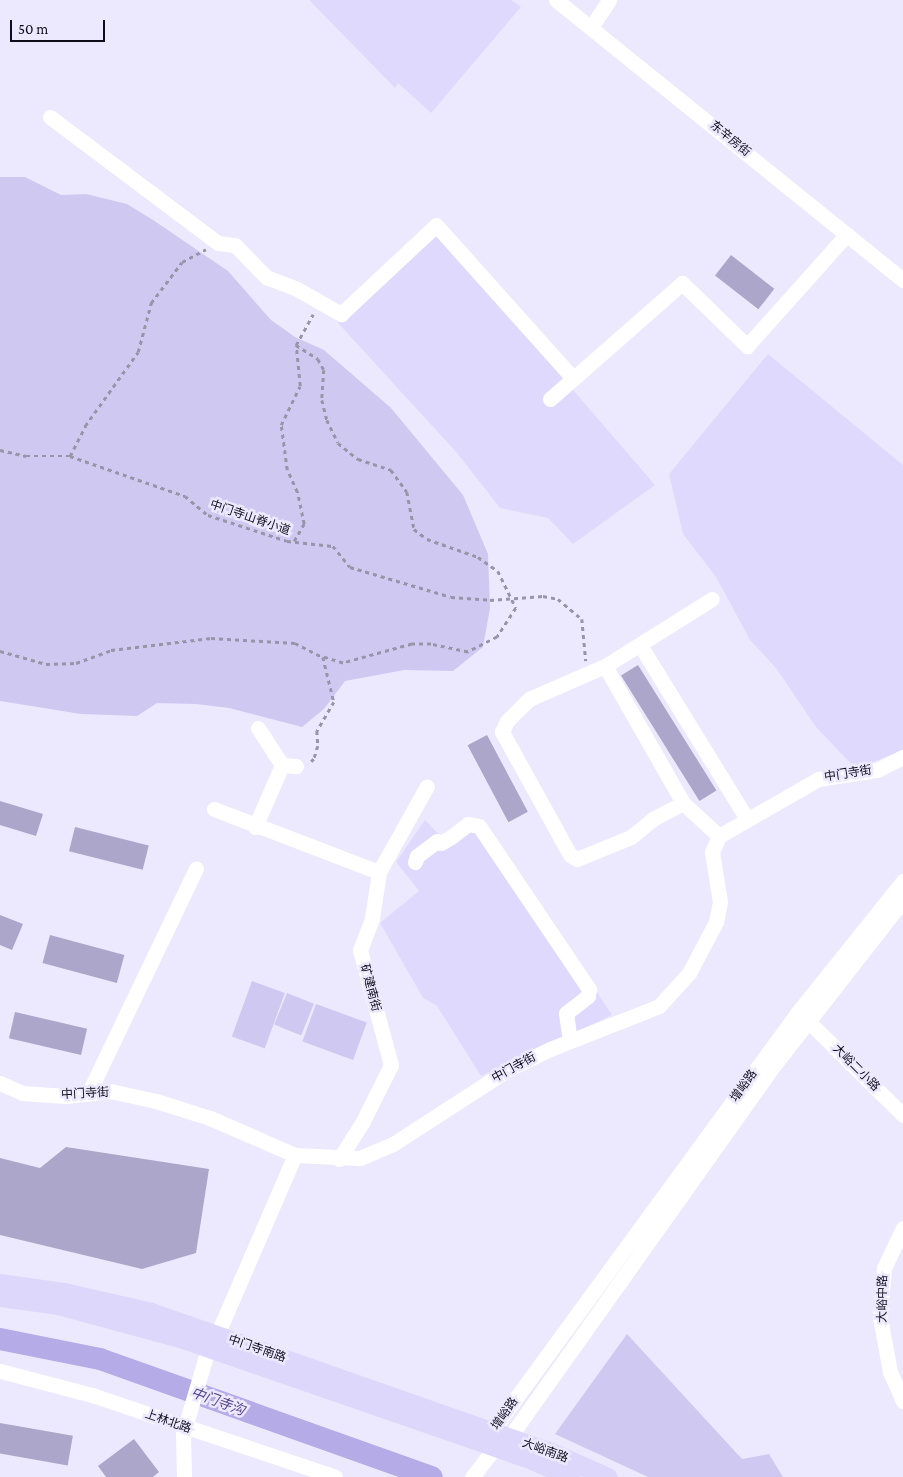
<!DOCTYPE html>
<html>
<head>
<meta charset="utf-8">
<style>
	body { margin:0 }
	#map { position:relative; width:903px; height:1477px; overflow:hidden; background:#ece9ff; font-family:"Crimson Pro","Noto Sans SC",serif }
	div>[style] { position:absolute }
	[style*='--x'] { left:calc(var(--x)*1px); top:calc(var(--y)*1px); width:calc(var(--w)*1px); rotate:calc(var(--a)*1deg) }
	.built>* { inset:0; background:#dfdafd }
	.green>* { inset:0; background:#cfc9f1; transform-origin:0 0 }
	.river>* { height:22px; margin:-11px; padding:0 11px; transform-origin:11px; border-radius:11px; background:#b4abe7 }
	.building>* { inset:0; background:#aca7ca; transform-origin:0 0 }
	.path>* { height:2.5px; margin-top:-1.25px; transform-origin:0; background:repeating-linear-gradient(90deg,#9795a7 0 4px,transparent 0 8px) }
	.minor>* { height:15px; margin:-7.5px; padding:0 7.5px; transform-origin:7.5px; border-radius:7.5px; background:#fff }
	.major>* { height:19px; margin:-9.5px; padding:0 9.5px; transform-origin:9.5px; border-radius:9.5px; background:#ddd7fb }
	span { translate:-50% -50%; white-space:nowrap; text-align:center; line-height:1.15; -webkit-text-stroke:5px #ece9ff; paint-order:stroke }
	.street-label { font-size:12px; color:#0f0d19 }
	.water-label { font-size:14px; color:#56458d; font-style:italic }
	.scale { position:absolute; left:10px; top:20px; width:95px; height:22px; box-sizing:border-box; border:2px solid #0f0d19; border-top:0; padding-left:6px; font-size:15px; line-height:18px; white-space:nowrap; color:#0f0d19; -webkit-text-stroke:4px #ece9ff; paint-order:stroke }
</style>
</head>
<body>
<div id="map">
	<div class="built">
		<div style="clip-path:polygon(309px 0,511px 0,521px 7px,431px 113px,398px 83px,395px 88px)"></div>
		<div style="clip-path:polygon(435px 230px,655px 485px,573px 544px,548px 518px,500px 508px,457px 453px,338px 323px)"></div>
		<div style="clip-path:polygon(768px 354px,903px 465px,903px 750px,856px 769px,816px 727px,776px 668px,750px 640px,716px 577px,683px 534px,669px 474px)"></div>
		<div style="clip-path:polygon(480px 818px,612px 1015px,481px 1076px,437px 1006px,423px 998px,380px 923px,419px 891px,396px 862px,425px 820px,448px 844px)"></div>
	</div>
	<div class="green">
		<div style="clip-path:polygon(0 177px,25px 177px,61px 195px,86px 194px,127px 204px,153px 220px,228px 271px,271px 320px,295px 337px,324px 350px,391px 408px,463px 495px,488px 554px,490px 608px,483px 647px,453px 671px,404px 670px,345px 681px,324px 709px,302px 727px,229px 708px,196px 704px,157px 703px,137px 716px,81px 714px,0 701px)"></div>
		<div style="left:252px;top:981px;width:35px;height:59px;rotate:20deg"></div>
		<div style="left:287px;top:993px;width:29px;height:34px;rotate:22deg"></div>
		<div style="left:316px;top:1004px;width:54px;height:40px;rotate:20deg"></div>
		<div style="clip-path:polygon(627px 1334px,742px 1459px,769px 1454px,783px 1477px,648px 1477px,555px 1434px)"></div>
	</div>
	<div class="river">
		<div style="--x:0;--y:1339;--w:102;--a:11.3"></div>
		<div style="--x:100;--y:1359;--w:352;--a:19.6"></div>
	</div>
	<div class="building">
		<div style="left:731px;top:255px;width:55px;height:26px;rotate:38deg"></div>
		<div style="left:638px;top:665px;width:148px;height:20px;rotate:58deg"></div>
		<div style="left:487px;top:735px;width:87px;height:22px;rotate:62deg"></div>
		<div style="clip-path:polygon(0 801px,43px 814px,36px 836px,0 825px)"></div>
		<div style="left:75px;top:827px;width:76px;height:25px;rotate:14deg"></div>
		<div style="clip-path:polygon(0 915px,23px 924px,12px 950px,0 945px)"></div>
		<div style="left:50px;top:935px;width:77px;height:29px;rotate:15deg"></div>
		<div style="left:15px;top:1012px;width:74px;height:27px;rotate:13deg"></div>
		<div style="clip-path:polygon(66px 1147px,209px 1169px,196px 1253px,142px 1269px,0 1235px,0 1158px,40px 1168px)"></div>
		<div style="left:0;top:1423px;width:74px;height:30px;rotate:10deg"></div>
		<div style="clip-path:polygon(134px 1439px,159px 1472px,153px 1477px,106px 1477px,98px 1466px)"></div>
	</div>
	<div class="path">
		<div style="--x:296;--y:345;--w:26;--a:32"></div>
		<div style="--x:318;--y:359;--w:13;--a:61"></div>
		<div style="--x:324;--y:370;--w:30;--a:94"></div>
		<div style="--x:322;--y:400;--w:21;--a:76"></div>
		<div style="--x:327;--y:420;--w:25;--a:64"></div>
		<div style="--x:338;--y:443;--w:26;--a:39"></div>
		<div style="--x:358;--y:459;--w:35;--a:18"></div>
		<div style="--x:391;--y:470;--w:27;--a:54"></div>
		<div style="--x:407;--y:492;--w:38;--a:79"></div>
		<div style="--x:414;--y:529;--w:16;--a:38"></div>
		<div style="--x:427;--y:539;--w:54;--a:19.4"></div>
		<div style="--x:478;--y:557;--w:24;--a:35"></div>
		<div style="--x:498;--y:571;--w:41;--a:64.1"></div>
		<div style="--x:516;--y:608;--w:35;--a:123"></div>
		<div style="--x:497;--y:637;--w:33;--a:153"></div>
		<div style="--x:468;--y:652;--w:38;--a:-168"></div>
		<div style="--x:431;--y:644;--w:19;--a:180"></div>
		<div style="--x:412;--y:644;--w:72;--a:164.6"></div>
		<div style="--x:343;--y:663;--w:21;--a:-163"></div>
		<div style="--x:0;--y:450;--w:27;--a:13"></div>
		<div style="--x:26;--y:456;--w:44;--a:0"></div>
		<div style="--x:70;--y:456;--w:122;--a:19.2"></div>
		<div style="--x:185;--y:496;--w:30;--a:40"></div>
		<div style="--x:208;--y:515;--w:83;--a:18.2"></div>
		<div style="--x:287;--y:541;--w:46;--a:6.2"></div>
		<div style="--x:333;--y:546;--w:27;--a:51"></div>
		<div style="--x:350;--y:567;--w:105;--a:16.5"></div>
		<div style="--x:451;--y:597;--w:39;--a:4"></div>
		<div style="--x:490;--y:600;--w:53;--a:-4.3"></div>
		<div style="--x:543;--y:596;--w:15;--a:11"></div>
		<div style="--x:558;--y:599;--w:31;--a:40"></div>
		<div style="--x:582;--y:619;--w:42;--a:84.6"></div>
		<div style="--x:70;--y:456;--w:34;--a:-63"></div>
		<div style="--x:85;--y:426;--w:91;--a:-54.4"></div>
		<div style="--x:138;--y:352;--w:51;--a:-75.1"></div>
		<div style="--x:151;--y:303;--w:51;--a:-52.9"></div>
		<div style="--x:182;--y:262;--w:27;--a:-28"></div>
		<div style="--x:294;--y:541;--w:20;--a:-60"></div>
		<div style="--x:304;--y:524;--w:33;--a:-102"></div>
		<div style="--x:297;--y:492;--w:24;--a:-114"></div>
		<div style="--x:287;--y:470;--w:45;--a:-97.6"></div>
		<div style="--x:281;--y:425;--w:43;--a:-64"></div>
		<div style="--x:300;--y:386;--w:41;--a:-95.6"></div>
		<div style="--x:296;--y:345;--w:35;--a:-61"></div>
		<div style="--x:0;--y:651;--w:48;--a:15.8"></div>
		<div style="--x:46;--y:664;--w:30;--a:-2"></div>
		<div style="--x:76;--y:663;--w:37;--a:-20"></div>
		<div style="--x:111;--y:650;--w:101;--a:-6.8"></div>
		<div style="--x:211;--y:638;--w:84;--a:3.4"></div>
		<div style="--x:295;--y:643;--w:31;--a:27"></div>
		<div style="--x:323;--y:657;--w:46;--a:76.3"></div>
		<div style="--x:334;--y:702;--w:34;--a:120"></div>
		<div style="--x:317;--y:731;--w:15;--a:86"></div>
		<div style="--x:318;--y:746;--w:14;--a:107"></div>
		<div style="--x:314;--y:759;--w:8;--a:135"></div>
	</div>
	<div class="minor">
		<div style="--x:556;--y:0;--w:446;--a:38.9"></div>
		<div style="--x:591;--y:27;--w:32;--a:-56"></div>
		<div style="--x:50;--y:117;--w:210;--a:36.9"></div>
		<div style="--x:218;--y:243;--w:17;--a:7"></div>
		<div style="--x:235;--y:245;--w:45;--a:45.9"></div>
		<div style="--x:266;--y:277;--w:33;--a:21"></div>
		<div style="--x:297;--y:289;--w:51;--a:29.6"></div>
		<div style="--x:341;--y:314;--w:130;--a:-43.1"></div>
		<div style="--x:436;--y:225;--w:205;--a:48.2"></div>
		<div style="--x:550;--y:399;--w:176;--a:-41.3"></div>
		<div style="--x:682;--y:283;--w:91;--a:44.1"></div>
		<div style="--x:747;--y:346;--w:150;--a:-48.2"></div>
		<div style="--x:640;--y:645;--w:202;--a:58.4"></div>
		<div style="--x:605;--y:666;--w:126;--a:-32.1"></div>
		<div style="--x:258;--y:728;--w:44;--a:57"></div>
		<div style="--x:683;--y:803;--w:34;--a:152"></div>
		<div style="--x:653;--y:819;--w:28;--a:141"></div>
		<div style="--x:631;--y:837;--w:58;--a:157.8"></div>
		<div style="--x:577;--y:859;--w:8;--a:-150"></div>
		<div style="--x:570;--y:855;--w:141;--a:-118.9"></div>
		<div style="--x:502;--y:732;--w:12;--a:-66"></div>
		<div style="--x:507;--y:721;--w:31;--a:-45"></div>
		<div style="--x:529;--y:699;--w:83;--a:-23.5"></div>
		<div style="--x:605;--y:666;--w:158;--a:60.3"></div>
		<div style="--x:683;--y:803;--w:49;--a:42.5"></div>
		<div style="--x:214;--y:809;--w:177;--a:20.9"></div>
		<div style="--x:255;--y:827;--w:68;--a:-66.5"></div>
		<div style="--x:282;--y:765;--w:14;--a:4"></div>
		<div style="--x:415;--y:862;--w:6;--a:-72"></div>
		<div style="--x:417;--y:856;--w:25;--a:-37"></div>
		<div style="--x:437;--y:841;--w:4;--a:27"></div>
		<div style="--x:441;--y:843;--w:12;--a:-31"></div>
		<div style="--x:451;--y:837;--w:21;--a:-37"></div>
		<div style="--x:468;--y:824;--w:11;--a:10"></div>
		<div style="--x:479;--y:826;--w:197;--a:56"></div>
		<div style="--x:589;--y:989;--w:7;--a:98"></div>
		<div style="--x:588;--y:996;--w:28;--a:142"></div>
		<div style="--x:566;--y:1013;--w:28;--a:82"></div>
		<div style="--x:808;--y:1021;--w:134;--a:44.7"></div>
		<div style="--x:0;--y:1083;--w:24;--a:24"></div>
		<div style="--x:22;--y:1093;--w:44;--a:3.9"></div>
		<div style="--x:66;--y:1096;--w:44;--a:-6.5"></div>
		<div style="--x:110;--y:1091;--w:47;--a:12.3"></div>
		<div style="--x:156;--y:1101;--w:57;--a:17.5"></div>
		<div style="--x:210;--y:1118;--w:93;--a:23.5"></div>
		<div style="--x:295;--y:1155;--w:65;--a:2.6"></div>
		<div style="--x:360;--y:1158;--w:36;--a:-23"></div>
		<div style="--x:393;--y:1144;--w:138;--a:-32.9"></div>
		<div style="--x:509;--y:1069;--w:46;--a:-26"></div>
		<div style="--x:550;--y:1049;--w:117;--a:-21.5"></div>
		<div style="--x:659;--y:1006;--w:45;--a:-47.7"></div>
		<div style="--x:689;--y:973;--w:58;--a:-62.1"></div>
		<div style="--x:716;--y:922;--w:20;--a:-79"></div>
		<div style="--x:720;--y:902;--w:51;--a:-99.1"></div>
		<div style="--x:712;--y:852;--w:17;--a:-66"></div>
		<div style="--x:719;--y:836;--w:114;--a:-29.9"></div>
		<div style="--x:818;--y:779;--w:60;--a:-8.7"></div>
		<div style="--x:877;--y:770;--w:29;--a:-27"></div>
		<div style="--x:88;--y:1094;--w:250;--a:-64.4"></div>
		<div style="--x:339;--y:1159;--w:43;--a:-57.4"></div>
		<div style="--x:362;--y:1123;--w:65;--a:-63.4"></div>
		<div style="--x:391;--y:1065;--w:119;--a:-105.1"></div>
		<div style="--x:360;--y:950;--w:34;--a:-69"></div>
		<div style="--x:372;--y:918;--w:47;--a:-81.3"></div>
		<div style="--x:379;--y:872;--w:98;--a:-60.8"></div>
		<div style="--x:903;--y:1228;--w:44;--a:115.4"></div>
		<div style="--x:884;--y:1268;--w:49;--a:94.7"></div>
		<div style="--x:880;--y:1317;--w:56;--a:79.7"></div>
		<div style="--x:890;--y:1372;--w:32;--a:66"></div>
		<div style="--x:0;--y:1371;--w:98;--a:14.7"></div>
		<div style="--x:95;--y:1396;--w:253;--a:18.6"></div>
		<div style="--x:493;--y:1440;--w:8;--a:-104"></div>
		<div style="--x:491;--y:1432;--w:520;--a:-53.83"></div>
		<div style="--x:798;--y:1012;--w:168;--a:-51.3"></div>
		<div style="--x:184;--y:1477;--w:43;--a:-91.3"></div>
		<div style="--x:183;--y:1434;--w:89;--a:-73.6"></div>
		<div style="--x:208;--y:1349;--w:17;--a:-57"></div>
		<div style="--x:217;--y:1335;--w:196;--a:-66.6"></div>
		<div style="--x:472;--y:1477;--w:36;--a:-52"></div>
		<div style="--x:494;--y:1449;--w:19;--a:-36"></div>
		<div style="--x:509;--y:1438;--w:448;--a:-54.6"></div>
		<div style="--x:768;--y:1073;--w:219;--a:-52"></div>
	</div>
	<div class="major">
		<div style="--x:0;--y:1283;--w:65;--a:8"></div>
		<div style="--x:64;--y:1292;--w:89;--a:12.9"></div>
		<div style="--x:151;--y:1312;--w:422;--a:19.3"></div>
		<div style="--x:549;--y:1451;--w:64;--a:23.8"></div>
		<div style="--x:0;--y:1297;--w:59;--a:7.9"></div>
		<div style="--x:58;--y:1305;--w:130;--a:15.2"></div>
		<div style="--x:183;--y:1339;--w:369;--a:19.1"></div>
		<div style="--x:532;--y:1460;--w:42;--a:24.1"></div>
	</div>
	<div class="street-label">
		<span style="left:730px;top:139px;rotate:39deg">东辛房街</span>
		<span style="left:250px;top:518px;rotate:19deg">中门寺山脊小道</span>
		<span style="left:848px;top:774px;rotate:-9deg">中门寺街</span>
		<span style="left:370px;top:988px;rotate:75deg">矿建南街</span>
		<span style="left:514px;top:1068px;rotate:-29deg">中门寺街</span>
		<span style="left:856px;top:1068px;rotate:45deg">大峪二小路</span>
		<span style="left:744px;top:1086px;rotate:-54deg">增峪路</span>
		<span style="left:85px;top:1094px;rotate:-3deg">中门寺街</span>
		<span style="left:883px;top:1299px;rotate:-89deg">大峪中路</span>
		<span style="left:257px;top:1349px;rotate:19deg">中门寺南路</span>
		<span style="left:505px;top:1414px;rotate:-55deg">增峪路</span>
		<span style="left:168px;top:1422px;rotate:19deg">上林北路</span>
		<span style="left:545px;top:1451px;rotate:20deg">大峪南路</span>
	</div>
	<div class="water-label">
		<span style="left:218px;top:1401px;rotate:20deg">中门寺沟</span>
	</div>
	<div class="scale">50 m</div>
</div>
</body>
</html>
